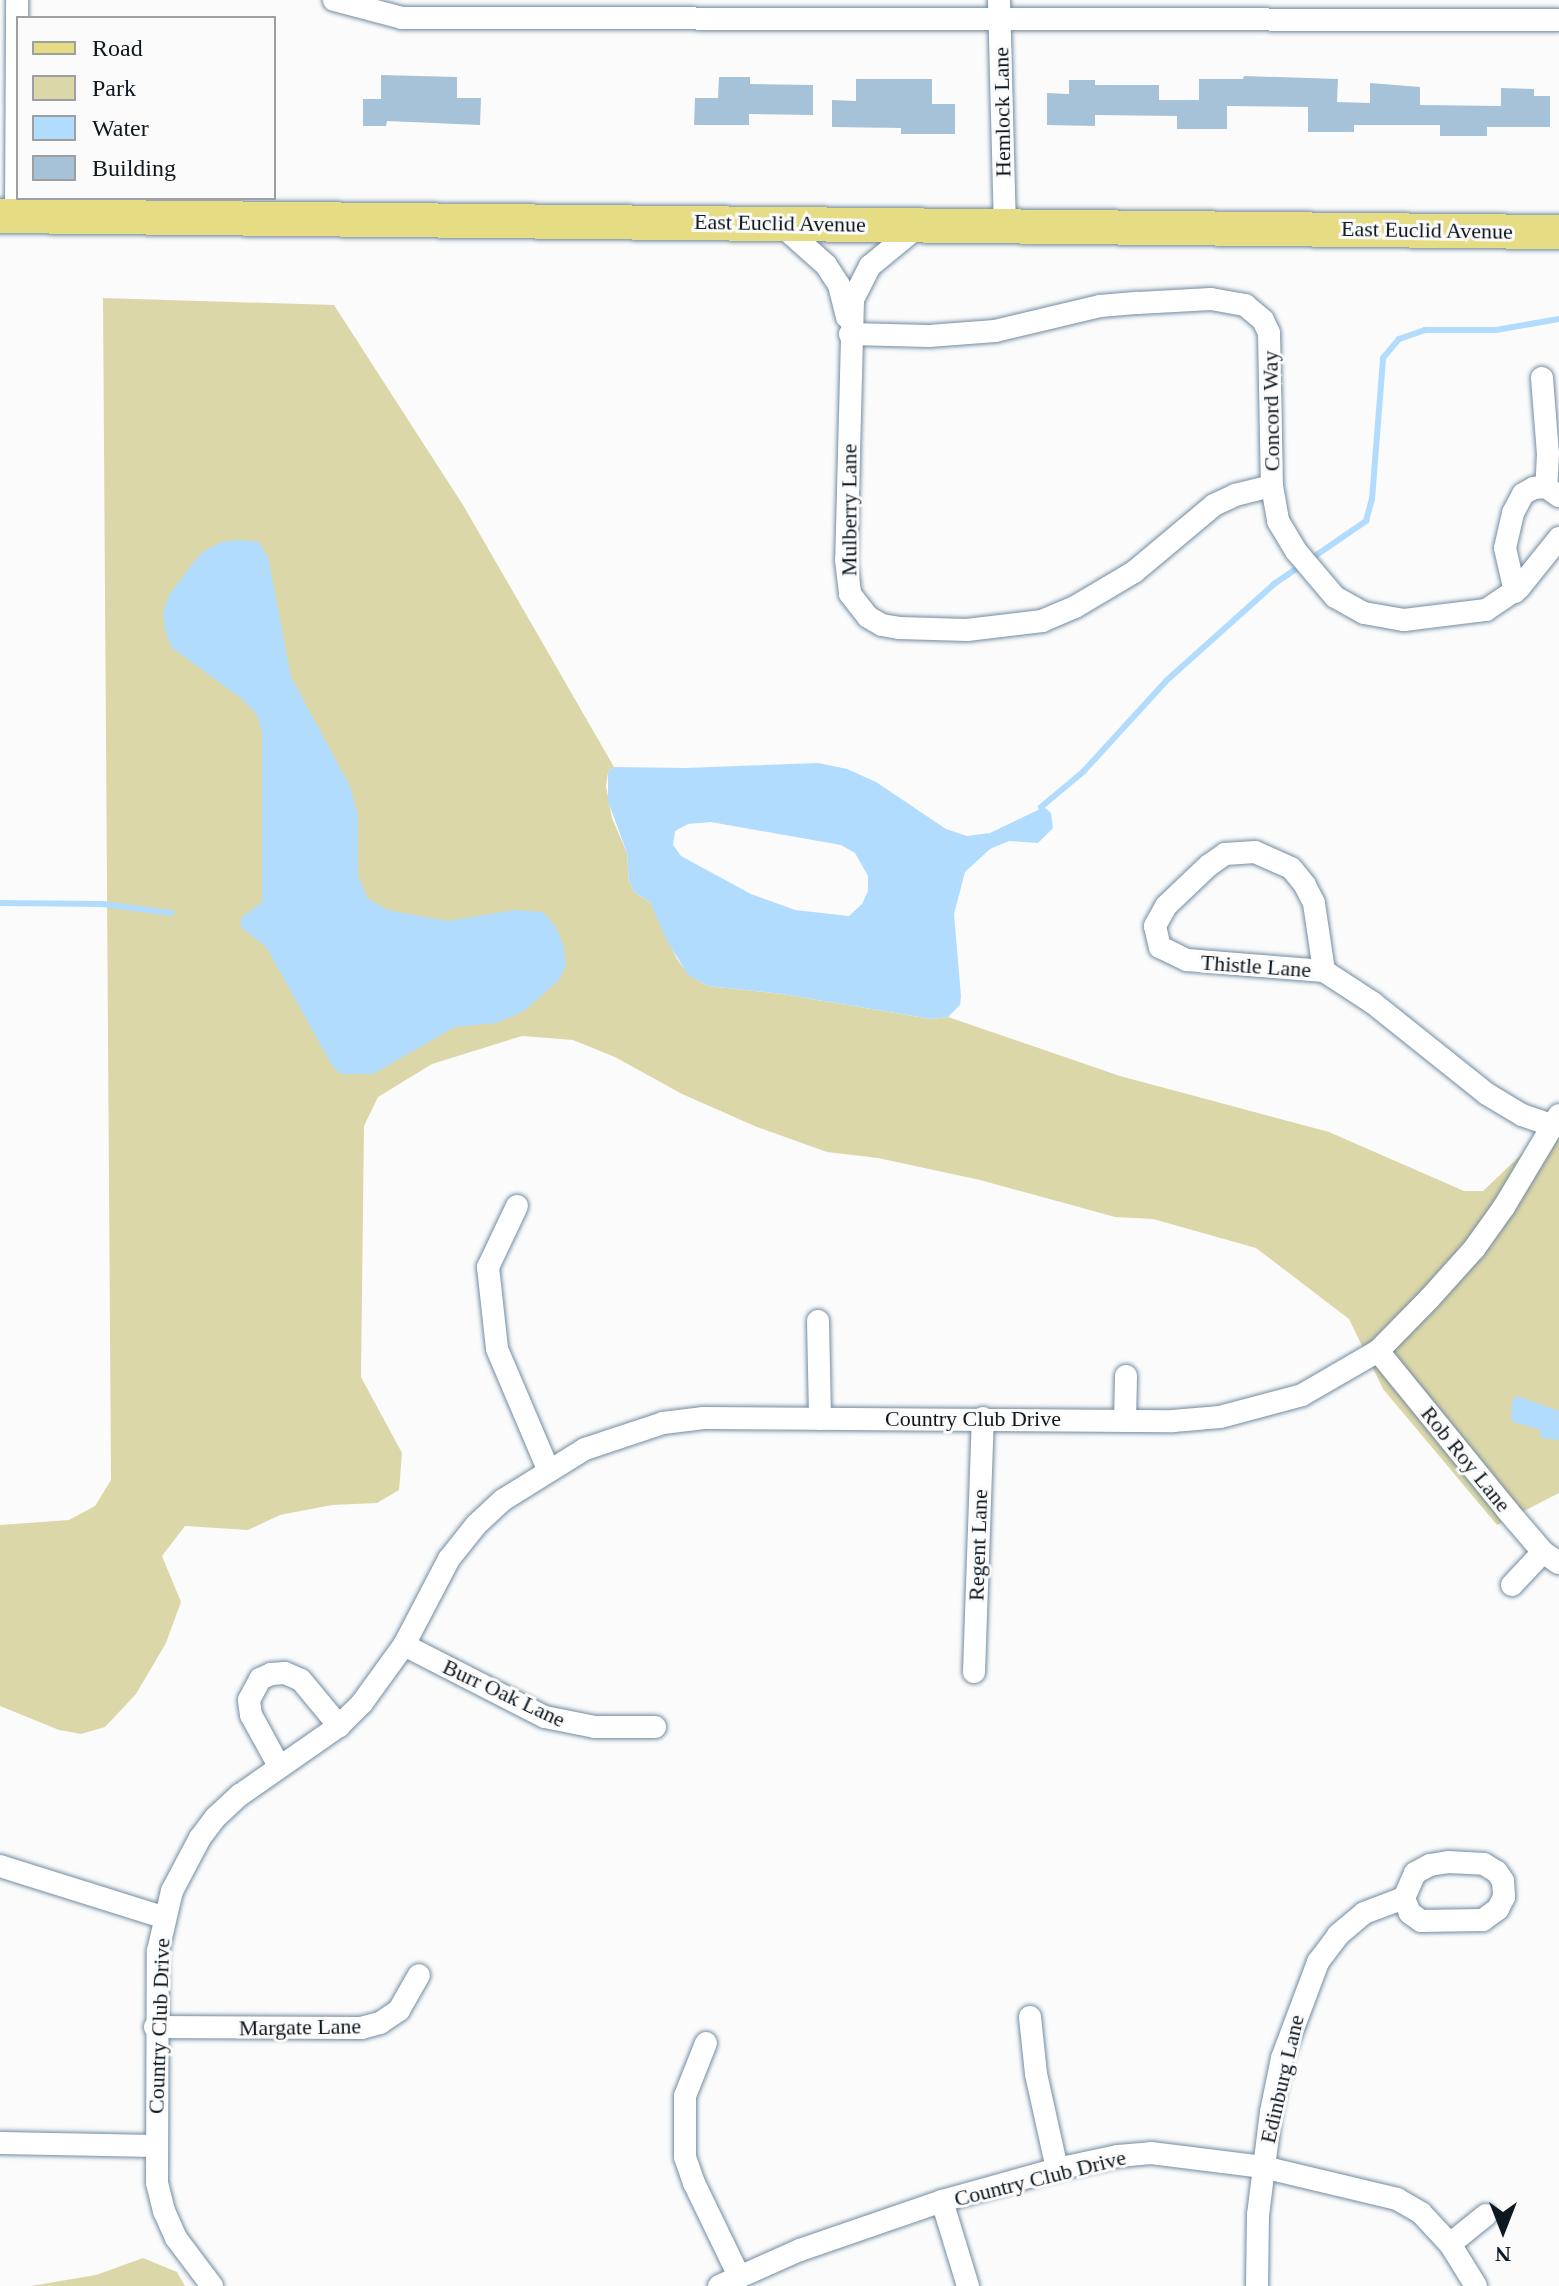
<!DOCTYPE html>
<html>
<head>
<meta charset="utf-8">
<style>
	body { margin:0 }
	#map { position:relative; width:1559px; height:2286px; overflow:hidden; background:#fbfbfb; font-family:Georgia,serif }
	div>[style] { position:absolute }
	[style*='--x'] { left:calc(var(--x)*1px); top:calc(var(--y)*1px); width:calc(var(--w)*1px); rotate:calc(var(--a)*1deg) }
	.green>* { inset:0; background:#dcd7a8 }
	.water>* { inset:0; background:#b2dcfd }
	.stream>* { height:6px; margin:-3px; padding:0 3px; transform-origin:3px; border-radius:3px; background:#b2dcfd }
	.building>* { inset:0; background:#a6c2d9 }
	.roads { filter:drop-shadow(0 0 2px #728ca1) drop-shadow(0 0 2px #728ca1) }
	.minor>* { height:22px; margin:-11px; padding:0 11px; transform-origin:11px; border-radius:11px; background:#fff }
	.primary>* { height:34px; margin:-17px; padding:0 17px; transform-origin:17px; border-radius:17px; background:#e6dc83 }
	span { translate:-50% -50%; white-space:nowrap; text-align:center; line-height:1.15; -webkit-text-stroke:6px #fbfbfb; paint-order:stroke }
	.street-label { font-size:22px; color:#0e1820 }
	.legend { position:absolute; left:16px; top:16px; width:260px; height:184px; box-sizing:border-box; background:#fbfbfb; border:2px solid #9ca0a3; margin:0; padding:10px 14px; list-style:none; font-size:24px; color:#0e1820 }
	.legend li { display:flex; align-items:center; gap:16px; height:40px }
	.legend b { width:40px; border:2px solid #9ca0a3 }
	.north { position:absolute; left:1463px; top:2190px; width:80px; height:80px; -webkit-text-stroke:6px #fbfbfb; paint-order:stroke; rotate:180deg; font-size:22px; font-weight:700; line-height:32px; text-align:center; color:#0e1820 }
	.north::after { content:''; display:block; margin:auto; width:28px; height:36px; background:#0e1820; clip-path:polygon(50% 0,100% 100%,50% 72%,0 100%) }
</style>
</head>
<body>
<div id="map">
	<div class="green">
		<div style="clip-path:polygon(103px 298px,334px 305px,463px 505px,614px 767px,608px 772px,606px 786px,612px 818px,627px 853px,629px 881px,635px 893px,650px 902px,677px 959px,689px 975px,708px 986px,782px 994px,931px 1019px,948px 1017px,1120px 1076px,1329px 1132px,1464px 1191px,1483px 1191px,1528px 1148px,1559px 1135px,1559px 1493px,1497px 1525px,1383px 1389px,1349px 1319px,1256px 1248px,1153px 1219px,1115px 1217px,980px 1180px,878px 1158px,827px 1152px,757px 1127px,682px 1094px,615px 1057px,573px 1040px,522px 1036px,432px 1064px,378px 1097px,364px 1126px,361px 1377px,402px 1453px,399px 1490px,377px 1503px,332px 1505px,280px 1515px,248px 1530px,185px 1526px,162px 1556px,181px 1602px,166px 1643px,136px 1694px,105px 1727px,81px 1734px,59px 1730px,0 1706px,0 1525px,69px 1520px,95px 1506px,111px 1480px)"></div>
		<div style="clip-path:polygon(143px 2258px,177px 2272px,185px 2286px,31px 2286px,96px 2275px)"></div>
	</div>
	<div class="water">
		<div style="clip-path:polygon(243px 540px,259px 542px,268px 557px,291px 677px,350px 786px,358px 815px,358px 874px,367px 898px,388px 910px,447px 921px,514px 910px,543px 912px,556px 927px,564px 947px,566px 966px,558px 981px,524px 1011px,497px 1023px,455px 1027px,373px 1074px,341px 1074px,333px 1067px,266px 947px,241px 927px,241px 918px,262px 902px,262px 733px,257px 715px,243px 700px,171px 647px,165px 629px,163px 612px,169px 595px,201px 553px,221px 542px)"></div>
		<div style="clip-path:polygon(evenodd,818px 763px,847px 769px,876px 782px,946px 829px,967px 836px,990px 833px,1044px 807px,1051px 813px,1053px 828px,1038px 843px,1009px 841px,990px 849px,965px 872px,954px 914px,961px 996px,960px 1005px,948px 1017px,931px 1019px,782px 994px,708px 986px,688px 975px,666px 939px,650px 902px,635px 893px,629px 881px,627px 853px,608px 801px,608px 772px,614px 767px,685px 768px,818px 763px,711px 822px,841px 845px,855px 853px,868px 876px,868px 891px,862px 904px,849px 916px,795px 910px,751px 894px,681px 856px,673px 845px,675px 831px,688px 824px,711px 822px)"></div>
		<div style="clip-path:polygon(1516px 1396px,1559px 1411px,1559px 1440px,1541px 1438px,1540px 1430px,1511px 1421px,1512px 1401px)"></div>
	</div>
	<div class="stream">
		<div style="--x:1041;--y:807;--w:55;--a:-39.8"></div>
		<div style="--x:1083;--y:772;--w:123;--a:-47.6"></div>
		<div style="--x:1166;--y:681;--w:145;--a:-41.9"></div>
		<div style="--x:1274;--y:584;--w:112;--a:-34.4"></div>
		<div style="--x:1366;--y:521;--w:23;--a:-75"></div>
		<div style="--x:1372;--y:499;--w:141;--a:-85.5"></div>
		<div style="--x:1383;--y:358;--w:25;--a:-50"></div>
		<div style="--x:1399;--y:339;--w:28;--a:-19"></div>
		<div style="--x:1425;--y:330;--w:71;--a:0"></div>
		<div style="--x:1496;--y:330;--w:64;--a:-9.9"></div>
		<div style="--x:0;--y:903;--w:102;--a:0.6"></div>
		<div style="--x:102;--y:904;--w:70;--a:7.4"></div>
	</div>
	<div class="building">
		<div style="clip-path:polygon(381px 75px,457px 77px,457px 98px,481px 98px,480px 125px,387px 121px,386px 126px,363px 126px,363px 99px,381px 99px)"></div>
		<div style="clip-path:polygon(1244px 76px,1338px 79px,1337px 102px,1370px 103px,1370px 83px,1420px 87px,1420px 105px,1501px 106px,1501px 88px,1534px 89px,1534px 96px,1550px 96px,1550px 127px,1487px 127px,1487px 136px,1440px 136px,1440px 125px,1354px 125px,1354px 132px,1308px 132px,1308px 107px,1227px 106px,1227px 129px,1177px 129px,1177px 116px,1095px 115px,1095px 126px,1047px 125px,1047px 93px,1069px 94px,1069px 80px,1095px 80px,1095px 85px,1159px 85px,1159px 100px,1199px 100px,1199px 79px,1243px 79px)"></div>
		<div style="clip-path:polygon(719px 77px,750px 77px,750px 84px,813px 85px,813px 115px,749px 114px,749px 125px,694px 125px,695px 98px,718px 98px)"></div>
		<div style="clip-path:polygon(856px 79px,932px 79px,932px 104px,955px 104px,955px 134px,901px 134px,901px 128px,832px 127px,832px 100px,856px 101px)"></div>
	</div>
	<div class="roads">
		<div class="minor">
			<div style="--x:334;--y:0;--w:70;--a:14.8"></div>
			<div style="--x:402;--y:18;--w:1157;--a:0.1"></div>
			<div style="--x:999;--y:0;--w:225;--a:88.5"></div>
			<div style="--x:16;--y:216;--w:216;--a:-89.7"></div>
			<div style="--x:779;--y:223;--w:63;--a:41.8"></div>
			<div style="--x:826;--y:265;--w:24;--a:57"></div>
			<div style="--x:839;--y:285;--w:33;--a:76"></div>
			<div style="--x:921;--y:224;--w:66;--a:140.5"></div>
			<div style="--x:870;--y:266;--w:38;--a:117"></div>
			<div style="--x:853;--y:300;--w:260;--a:91.5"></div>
			<div style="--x:846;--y:560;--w:34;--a:83"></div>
			<div style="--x:850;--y:594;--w:29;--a:52"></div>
			<div style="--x:868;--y:617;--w:16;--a:30"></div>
			<div style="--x:882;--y:625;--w:17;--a:10"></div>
			<div style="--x:899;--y:628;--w:68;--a:1.7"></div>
			<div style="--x:967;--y:630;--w:76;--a:-6.8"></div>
			<div style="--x:1042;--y:621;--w:36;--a:-23"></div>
			<div style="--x:1075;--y:607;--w:69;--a:-30.7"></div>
			<div style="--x:1134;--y:572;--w:104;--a:-39.9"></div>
			<div style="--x:1214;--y:505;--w:23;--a:-25"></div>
			<div style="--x:1235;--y:495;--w:38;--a:-14"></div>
			<div style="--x:850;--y:334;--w:79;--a:1.5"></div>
			<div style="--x:929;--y:336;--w:66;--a:-4.3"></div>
			<div style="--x:995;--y:331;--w:108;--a:-13.4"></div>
			<div style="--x:1100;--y:306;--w:38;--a:-5"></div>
			<div style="--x:1138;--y:303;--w:73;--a:-3.1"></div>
			<div style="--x:1211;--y:299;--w:35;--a:10"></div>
			<div style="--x:1245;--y:305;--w:23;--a:40"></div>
			<div style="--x:1263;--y:320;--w:14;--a:65"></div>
			<div style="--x:1269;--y:333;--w:153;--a:88.9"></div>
			<div style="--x:1272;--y:486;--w:36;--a:80"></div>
			<div style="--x:1278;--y:521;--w:35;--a:59"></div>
			<div style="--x:1296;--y:551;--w:60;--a:49.7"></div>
			<div style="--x:1335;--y:597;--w:33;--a:29"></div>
			<div style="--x:1364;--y:613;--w:41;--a:9.9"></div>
			<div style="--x:1404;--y:620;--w:83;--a:-7"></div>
			<div style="--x:1486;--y:610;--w:40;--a:-34"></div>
			<div style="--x:1519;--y:588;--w:64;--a:-51.3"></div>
			<div style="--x:1542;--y:378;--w:76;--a:85.5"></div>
			<div style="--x:1548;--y:454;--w:33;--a:93"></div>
			<div style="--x:1515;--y:592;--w:45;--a:-102.8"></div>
			<div style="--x:1505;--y:548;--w:36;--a:-77"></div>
			<div style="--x:1513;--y:513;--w:21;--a:-62"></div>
			<div style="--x:1523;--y:494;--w:13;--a:-29"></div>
			<div style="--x:1534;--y:488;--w:12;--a:-5"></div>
			<div style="--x:1546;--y:487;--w:16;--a:35"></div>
			<div style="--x:1324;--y:971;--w:69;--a:-98.4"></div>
			<div style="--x:1314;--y:903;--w:20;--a:-117"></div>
			<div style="--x:1305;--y:885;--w:22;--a:-129"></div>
			<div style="--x:1291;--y:868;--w:39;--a:-156"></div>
			<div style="--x:1255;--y:852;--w:30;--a:176"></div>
			<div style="--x:1225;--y:854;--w:19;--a:145"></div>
			<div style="--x:1209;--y:865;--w:59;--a:136.4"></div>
			<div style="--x:1166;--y:906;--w:23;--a:119"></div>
			<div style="--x:1155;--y:926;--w:22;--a:77"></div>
			<div style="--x:1160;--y:947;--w:30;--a:26"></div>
			<div style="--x:1187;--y:960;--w:137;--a:4.6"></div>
			<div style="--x:1324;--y:971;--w:59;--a:33.1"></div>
			<div style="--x:1373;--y:1003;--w:146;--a:38.6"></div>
			<div style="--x:1487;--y:1094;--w:41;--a:31"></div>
			<div style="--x:1522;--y:1115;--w:34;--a:19"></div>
			<div style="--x:517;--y:1206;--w:68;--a:115.4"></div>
			<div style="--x:488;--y:1267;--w:82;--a:83.7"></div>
			<div style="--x:497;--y:1349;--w:130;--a:67"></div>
			<div style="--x:818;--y:1321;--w:98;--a:88.8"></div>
			<div style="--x:1378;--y:1351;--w:205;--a:50.9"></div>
			<div style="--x:1507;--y:1510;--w:55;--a:49.4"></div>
			<div style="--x:1543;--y:1552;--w:19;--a:35"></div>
			<div style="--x:1125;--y:1421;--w:45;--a:-88.7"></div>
			<div style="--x:1512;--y:1585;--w:45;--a:-46.8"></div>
			<div style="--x:404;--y:1645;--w:158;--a:27.1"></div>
			<div style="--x:545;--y:1717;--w:51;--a:11.3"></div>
			<div style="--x:595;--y:1727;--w:60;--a:0"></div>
			<div style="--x:974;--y:1672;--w:254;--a:-88"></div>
			<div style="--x:279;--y:1766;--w:58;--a:-118.8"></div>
			<div style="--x:251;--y:1715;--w:15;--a:-98"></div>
			<div style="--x:249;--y:1700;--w:24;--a:-62"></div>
			<div style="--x:260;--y:1679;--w:12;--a:-24"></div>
			<div style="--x:271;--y:1674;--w:14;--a:-4"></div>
			<div style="--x:285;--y:1673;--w:17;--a:24"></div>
			<div style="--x:301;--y:1680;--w:60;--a:50.4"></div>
			<div style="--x:0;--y:1866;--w:171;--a:17.4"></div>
			<div style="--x:1030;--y:2017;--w:57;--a:84"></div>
			<div style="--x:1036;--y:2074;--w:97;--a:77.5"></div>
			<div style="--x:155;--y:2027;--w:206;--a:0.3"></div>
			<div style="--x:361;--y:2028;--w:20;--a:-15"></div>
			<div style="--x:380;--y:2023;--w:23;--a:-34"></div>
			<div style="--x:399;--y:2010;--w:40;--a:-60.3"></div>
			<div style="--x:706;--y:2043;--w:57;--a:111.6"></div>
			<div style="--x:685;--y:2096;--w:61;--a:90"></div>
			<div style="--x:685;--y:2157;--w:28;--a:71"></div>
			<div style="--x:694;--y:2183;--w:103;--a:64.2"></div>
			<div style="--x:0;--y:2143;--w:156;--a:1.1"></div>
			<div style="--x:942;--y:2201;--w:89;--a:73"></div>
			<div style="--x:1450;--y:2244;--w:46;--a:-38.9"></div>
			<div style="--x:212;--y:2286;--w:60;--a:-126.9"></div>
			<div style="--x:176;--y:2238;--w:30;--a:-114"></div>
			<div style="--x:164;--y:2211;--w:30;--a:-104"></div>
			<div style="--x:157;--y:2182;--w:231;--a:-89.8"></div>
			<div style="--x:158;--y:1951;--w:62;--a:-76.9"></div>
			<div style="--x:172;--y:1891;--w:60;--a:-62.2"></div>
			<div style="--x:200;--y:1838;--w:26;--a:-53"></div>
			<div style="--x:216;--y:1817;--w:33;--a:-43"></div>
			<div style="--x:240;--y:1795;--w:121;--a:-34.9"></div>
			<div style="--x:339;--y:1726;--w:33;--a:-45"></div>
			<div style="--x:362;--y:1703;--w:72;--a:-54.1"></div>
			<div style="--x:404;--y:1645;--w:97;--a:-62.4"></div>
			<div style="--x:449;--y:1559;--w:43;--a:-51.5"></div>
			<div style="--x:476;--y:1525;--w:37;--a:-43"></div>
			<div style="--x:503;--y:1500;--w:97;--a:-31.9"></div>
			<div style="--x:585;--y:1449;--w:82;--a:-18.4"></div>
			<div style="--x:663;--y:1423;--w:41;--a:-7"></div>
			<div style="--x:704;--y:1418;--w:469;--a:0.4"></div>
			<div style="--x:1173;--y:1421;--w:47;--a:-4.9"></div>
			<div style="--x:1220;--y:1417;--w:85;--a:-15"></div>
			<div style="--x:1302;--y:1395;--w:88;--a:-30.1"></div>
			<div style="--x:1378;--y:1351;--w:73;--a:-45.6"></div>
			<div style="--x:1429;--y:1299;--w:67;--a:-48"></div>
			<div style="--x:1474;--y:1249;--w:52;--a:-54.5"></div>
			<div style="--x:1504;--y:1207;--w:107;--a:-59.1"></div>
			<div style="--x:719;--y:2286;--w:89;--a:-24"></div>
			<div style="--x:800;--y:2250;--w:150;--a:-19"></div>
			<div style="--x:942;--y:2201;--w:119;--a:-15.5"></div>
			<div style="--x:1057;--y:2169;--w:62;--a:-12"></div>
			<div style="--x:1118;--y:2156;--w:33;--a:-5"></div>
			<div style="--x:1151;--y:2153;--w:113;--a:7.1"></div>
			<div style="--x:1263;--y:2167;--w:138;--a:13.4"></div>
			<div style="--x:1397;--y:2199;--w:28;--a:30"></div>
			<div style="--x:1421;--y:2213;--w:42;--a:46.9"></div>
			<div style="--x:1450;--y:2244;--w:49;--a:58.2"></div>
			<div style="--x:1257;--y:2286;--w:71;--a:-89.2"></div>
			<div style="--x:1258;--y:2215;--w:104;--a:-82.8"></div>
			<div style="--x:1271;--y:2112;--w:55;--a:-78.5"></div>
			<div style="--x:1282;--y:2058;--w:103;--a:-69.4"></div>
			<div style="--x:1318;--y:1962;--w:34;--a:-53"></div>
			<div style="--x:1338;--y:1935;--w:34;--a:-40"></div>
			<div style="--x:1364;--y:1913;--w:43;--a:-20.6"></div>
			<div style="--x:1404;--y:1898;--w:27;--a:-66"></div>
			<div style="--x:1415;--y:1873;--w:17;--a:-28"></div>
			<div style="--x:1430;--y:1865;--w:18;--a:-9"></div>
			<div style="--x:1448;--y:1862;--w:36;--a:3"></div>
			<div style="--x:1484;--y:1864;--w:15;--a:32"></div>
			<div style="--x:1497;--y:1872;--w:11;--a:56"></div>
			<div style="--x:1503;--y:1881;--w:16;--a:86"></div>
			<div style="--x:1504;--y:1897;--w:13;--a:117"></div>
			<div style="--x:1498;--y:1909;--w:19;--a:144"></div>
			<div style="--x:1483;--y:1920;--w:62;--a:179.1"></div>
			<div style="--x:1421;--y:1921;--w:14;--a:-144"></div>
			<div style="--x:1410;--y:1913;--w:16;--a:-112"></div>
		</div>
		<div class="primary">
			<div style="--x:0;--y:216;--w:1559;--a:0.59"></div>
		</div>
	</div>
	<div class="street-label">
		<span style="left:1002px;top:112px;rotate:-91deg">Hemlock Lane</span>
		<span style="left:780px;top:223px;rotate:1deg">East Euclid Avenue</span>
		<span style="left:1427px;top:230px;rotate:1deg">East Euclid Avenue</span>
		<span style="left:1271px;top:411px;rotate:-91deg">Concord Way</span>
		<span style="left:849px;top:510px;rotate:-90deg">Mulberry Lane</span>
		<span style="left:1256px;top:966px;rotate:4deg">Thistle Lane</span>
		<span style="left:973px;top:1419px">Country Club Drive</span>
		<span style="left:1466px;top:1459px;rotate:51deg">Rob Roy Lane</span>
		<span style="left:978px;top:1545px;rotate:-88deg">Regent Lane</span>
		<span style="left:504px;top:1693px;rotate:25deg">Burr Oak Lane</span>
		<span style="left:159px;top:2026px;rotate:-88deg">Country Club Drive</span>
		<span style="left:300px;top:2027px;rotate:-1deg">Margate Lane</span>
		<span style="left:1282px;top:2079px;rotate:-77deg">Edinburg Lane</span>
		<span style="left:1040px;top:2178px;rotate:-14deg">Country Club Drive</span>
	</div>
	<ul class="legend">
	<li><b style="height:10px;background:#e6dc83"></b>Road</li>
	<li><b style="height:22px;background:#dcd7a8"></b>Park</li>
	<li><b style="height:22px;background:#b2dcfd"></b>Water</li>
	<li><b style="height:22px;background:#a6c2d9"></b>Building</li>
	</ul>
	<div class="north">N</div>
</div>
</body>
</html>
